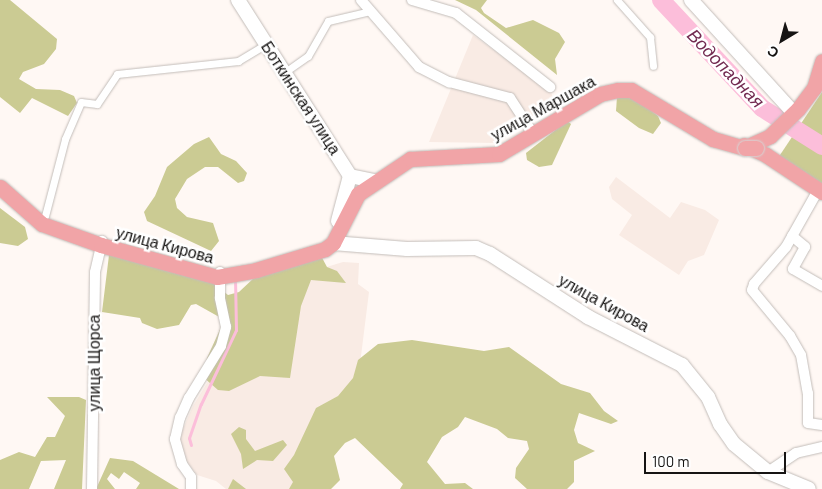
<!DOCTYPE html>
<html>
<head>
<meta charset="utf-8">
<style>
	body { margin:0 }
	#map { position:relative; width:822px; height:489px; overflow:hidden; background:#fff8f4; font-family:Barlow,sans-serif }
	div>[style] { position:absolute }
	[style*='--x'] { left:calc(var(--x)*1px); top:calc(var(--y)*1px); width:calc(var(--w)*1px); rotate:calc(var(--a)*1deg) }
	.built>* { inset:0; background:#f9ebe4 }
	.green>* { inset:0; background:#cbcb93 }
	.stream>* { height:3px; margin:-1.5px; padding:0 1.5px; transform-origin:1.5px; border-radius:1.5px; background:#fcbeda }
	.river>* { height:18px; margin:-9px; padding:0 9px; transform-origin:9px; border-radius:9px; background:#fcbeda }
	.roads { filter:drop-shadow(0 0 1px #c3bdb9) drop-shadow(0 0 1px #c3bdb9) }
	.pedestrian>* { height:7px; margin:-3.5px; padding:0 3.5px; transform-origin:3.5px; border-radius:3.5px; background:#fff }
	.minor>* { height:10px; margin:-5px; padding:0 5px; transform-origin:5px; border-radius:5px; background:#fff }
	.secondary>* { height:14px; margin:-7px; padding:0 7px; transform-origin:7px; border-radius:7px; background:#fff }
	.primary>* { height:15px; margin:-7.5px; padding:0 7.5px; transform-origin:7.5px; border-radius:7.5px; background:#f1a4a7 }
	.bridges { filter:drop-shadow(0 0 1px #d5d5d5) drop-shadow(0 0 1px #d5d5d5) }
	.primary-bridge>* { height:15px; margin:-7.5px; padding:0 7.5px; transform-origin:7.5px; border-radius:7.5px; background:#f1a4a7 }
	span { translate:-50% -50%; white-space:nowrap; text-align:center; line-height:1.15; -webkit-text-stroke:5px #fff; paint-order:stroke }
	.street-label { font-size:16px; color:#161413 }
	.water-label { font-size:18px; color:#732c52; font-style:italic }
	.north { position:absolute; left:757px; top:15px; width:50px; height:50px; -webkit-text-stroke:4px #fff; paint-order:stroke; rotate:217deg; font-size:14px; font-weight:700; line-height:20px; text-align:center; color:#161413 }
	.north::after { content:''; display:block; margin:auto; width:18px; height:22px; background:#161413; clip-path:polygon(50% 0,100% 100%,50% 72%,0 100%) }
	.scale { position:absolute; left:644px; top:452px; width:142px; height:22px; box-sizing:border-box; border:2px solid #161413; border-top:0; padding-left:6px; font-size:15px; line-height:18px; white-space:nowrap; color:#161413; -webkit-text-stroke:4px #fff; paint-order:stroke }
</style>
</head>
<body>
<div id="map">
	<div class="built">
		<div style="clip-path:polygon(473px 35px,551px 92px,553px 98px,533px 121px,496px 143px,429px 142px)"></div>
		<div style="clip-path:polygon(616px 177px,670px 218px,681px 202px,705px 210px,719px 220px,704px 255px,688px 261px,679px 275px,619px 235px,632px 215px,612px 199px,609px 187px)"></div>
		<div style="clip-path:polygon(343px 262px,359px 263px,358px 284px,369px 292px,357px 388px,298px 489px,226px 489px,216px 481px,197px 475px,186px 461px,178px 440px,193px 406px,226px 352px,310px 272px)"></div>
	</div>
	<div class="green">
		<div style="clip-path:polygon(0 0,10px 0,57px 39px,56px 49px,44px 64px,23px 72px,19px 79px,36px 89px,60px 90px,74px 96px,77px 103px,68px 116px,32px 98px,20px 113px,0 97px)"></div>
		<div style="clip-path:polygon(455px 0,487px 0,481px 8px,484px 13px,506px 28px,533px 20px,559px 33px,565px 42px,555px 59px,557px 75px,476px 10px)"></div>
		<div style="clip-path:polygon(822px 92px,822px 191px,778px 158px)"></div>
		<div style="clip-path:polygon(632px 96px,658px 116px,661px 123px,653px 134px,639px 128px,616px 111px,617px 97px)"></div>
		<div style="clip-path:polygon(567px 121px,571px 124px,552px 165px,539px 167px,527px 160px,526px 153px)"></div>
		<div style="clip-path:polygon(209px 137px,221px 154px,236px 161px,247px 173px,244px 181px,238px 183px,218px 167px,205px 167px,187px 179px,175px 199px,177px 208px,187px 217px,213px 223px,219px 241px,211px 251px,147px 221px,144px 212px,155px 196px,167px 167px,194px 144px)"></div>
		<div style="clip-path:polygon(0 208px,25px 227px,28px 239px,18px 246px,0 243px)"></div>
		<div style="clip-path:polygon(110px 247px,212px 282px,228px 295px,239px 292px,258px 274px,320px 254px,327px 267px,337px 271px,346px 283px,311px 280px,301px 306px,290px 378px,260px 376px,229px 391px,218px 390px,203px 377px,207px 358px,222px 325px,221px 318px,196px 304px,191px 305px,179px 325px,157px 329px,142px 323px,140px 318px,102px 312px)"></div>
		<div style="clip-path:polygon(412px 340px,484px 351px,509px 347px,561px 384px,590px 393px,604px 411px,618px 421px,611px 424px,579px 413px,574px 430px,578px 443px,595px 451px,574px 461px,574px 482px,567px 489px,527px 489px,515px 478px,516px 468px,529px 449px,527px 441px,508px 438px,497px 429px,465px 417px,458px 427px,442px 437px,427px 462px,445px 484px,465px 483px,473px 489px,400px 489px,403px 484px,355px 438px,345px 443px,334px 456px,340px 480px,331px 489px,289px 489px,293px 482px,284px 469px,294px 455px,316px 408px,338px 396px,353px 378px,358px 360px,378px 344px)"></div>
		<div style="clip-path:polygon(47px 397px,79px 397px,86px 400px,82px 489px,54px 489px,66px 460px,41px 461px,29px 489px,0 489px,0 460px,19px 452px,35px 457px,47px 437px,55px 437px,65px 416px)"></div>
		<div style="clip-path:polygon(239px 427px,246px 430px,246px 439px,255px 451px,283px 440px,287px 445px,273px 461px,257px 460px,243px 469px,241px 454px,231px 434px)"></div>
		<div style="clip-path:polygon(110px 458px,133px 461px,179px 489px,136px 489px,140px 483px,124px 472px,119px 479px,111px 473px,107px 479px,115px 489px,96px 489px)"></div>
		<div style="clip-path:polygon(233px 479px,246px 489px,228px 489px)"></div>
	</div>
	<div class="stream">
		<div style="--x:191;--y:445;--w:7;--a:-106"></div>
		<div style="--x:189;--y:438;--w:36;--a:-71"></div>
		<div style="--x:201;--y:404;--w:82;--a:-64.7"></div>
		<div style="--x:236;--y:330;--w:51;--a:-91.1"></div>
	</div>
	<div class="river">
		<div style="--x:661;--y:0;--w:148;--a:46.9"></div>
		<div style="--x:762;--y:108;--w:71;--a:32.3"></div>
	</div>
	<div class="roads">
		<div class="pedestrian">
			<div style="--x:617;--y:0;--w:50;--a:48.3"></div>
			<div style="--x:650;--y:37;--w:29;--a:84"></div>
			<div style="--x:285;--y:72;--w:28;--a:-35"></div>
			<div style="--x:308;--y:56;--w:40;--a:-60.3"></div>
			<div style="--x:328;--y:21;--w:43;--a:-13.4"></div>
			<div style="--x:45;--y:216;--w:80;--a:-75.4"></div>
			<div style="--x:65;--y:139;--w:40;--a:-66.6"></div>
			<div style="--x:81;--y:102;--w:16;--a:7"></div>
			<div style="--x:97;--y:104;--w:36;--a:-56"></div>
			<div style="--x:117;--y:74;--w:122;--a:-6.1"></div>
			<div style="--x:238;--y:61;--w:33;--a:-31"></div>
		</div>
		<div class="minor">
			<div style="--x:361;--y:0;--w:89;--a:49.1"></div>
			<div style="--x:419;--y:67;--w:34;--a:27"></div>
			<div style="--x:449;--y:82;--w:63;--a:14.7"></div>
			<div style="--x:510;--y:98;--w:38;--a:57"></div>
			<div style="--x:412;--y:0;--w:46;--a:16.5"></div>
			<div style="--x:456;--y:13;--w:120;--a:38.2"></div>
			<div style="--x:817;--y:192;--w:63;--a:119.4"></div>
			<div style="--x:786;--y:247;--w:49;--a:130.9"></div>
			<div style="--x:754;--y:284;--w:6;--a:108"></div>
			<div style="--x:752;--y:290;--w:60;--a:50.4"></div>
			<div style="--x:790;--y:336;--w:22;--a:60"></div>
			<div style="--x:801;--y:355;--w:39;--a:80"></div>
			<div style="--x:808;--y:393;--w:30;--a:90"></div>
			<div style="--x:808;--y:423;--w:14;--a:8"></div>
			<div style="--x:792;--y:236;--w:17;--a:40"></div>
			<div style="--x:805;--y:247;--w:25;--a:119"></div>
			<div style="--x:793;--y:269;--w:34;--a:30"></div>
			<div style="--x:768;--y:472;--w:34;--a:-34"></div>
			<div style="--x:796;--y:453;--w:27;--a:-13"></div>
			<div style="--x:92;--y:489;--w:217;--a:-89.2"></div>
			<div style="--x:95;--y:272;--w:32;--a:-77"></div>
			<div style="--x:191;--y:489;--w:12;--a:-90"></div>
			<div style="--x:191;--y:477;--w:16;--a:-125"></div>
			<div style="--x:182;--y:464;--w:26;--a:-106"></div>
			<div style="--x:175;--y:439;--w:22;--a:-77"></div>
			<div style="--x:180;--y:418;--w:22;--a:-66"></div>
			<div style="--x:189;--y:398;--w:61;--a:-58.4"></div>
			<div style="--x:221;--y:346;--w:20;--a:-75"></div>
			<div style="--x:226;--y:327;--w:30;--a:-102"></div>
			<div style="--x:220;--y:298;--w:26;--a:-90"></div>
		</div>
		<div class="secondary">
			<div style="--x:238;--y:0;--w:209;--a:57.5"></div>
			<div style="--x:350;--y:176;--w:25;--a:12"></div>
			<div style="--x:691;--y:0;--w:153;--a:47.7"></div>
			<div style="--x:338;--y:221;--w:47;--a:-75.1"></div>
			<div style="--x:333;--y:243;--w:74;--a:4.6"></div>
			<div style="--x:407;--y:249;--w:69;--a:-0.8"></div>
			<div style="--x:476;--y:248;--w:15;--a:23"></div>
			<div style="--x:490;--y:254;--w:117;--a:32.7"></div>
			<div style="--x:588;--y:317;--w:106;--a:27.1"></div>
			<div style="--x:682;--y:365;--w:41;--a:50.9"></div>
			<div style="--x:708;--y:397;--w:30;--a:66"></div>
			<div style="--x:720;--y:424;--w:24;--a:55"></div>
			<div style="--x:734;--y:444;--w:44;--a:39.5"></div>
			<div style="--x:768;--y:472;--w:44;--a:22.5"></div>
		</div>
		<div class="primary">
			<div style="--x:744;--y:145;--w:24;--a:24"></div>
			<div style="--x:766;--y:155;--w:67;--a:33.5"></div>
			<div style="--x:748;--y:146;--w:24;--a:-24"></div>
			<div style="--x:770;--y:136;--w:39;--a:-44"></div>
			<div style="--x:798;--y:109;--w:26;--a:-53"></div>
			<div style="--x:814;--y:88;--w:28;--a:-73"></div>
			<div style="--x:0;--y:187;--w:56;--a:41.4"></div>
			<div style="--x:42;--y:224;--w:63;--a:19.6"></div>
			<div style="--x:101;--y:245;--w:120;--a:15.4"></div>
			<div style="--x:217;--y:277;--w:40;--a:-10"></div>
			<div style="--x:256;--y:270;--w:72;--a:-16.9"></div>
			<div style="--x:325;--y:249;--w:10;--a:-37"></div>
			<div style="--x:333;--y:243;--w:55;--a:-63"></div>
			<div style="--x:358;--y:194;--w:63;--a:-33.9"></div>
			<div style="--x:410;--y:159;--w:89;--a:-3.2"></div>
			<div style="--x:499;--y:154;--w:117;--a:-30.7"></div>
			<div style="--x:600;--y:94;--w:18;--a:-13"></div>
			<div style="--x:618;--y:90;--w:13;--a:0"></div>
			<div style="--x:631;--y:90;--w:96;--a:30.9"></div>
			<div style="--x:713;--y:139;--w:33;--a:16"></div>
		</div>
	</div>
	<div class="bridges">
		<div class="primary-bridge">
			<div style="--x:745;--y:148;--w:11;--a:0"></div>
		</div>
	</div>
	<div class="street-label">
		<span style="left:301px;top:98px;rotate:57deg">Боткинская улица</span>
		<span style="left:543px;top:108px;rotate:-29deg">улица Маршака</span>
		<span style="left:165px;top:245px;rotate:15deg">улица Кирова</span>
		<span style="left:604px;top:303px;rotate:29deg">улица Кирова</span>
		<span style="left:94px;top:363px;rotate:-90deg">улица Щорса</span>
	</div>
	<div class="water-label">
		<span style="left:726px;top:68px;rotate:46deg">Водопадная</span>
	</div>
	<div class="north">С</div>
	<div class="scale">100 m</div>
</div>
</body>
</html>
